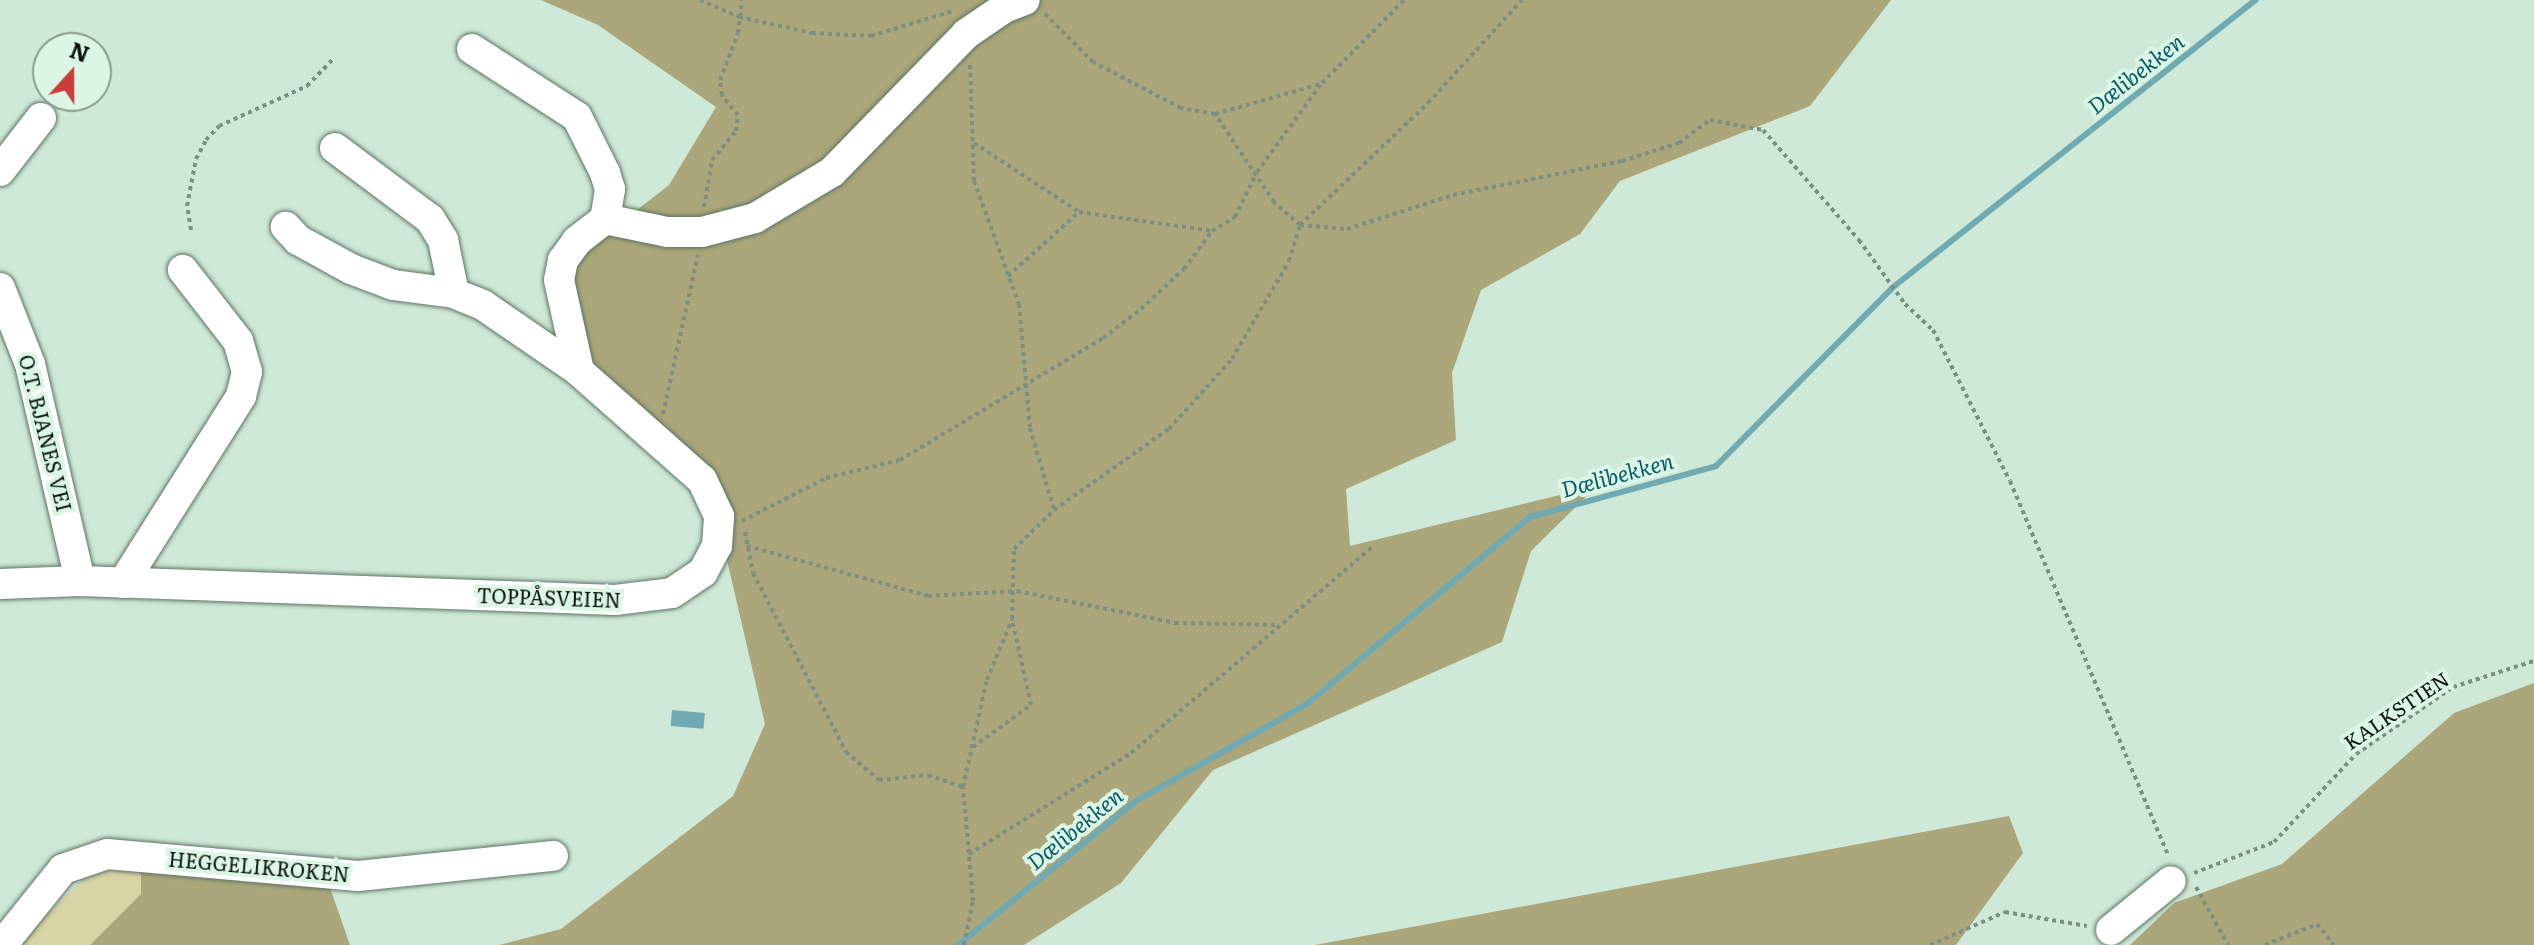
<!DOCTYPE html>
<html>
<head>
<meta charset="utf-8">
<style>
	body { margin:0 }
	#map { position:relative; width:2534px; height:945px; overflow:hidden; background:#cfe9d8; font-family:Literata,serif }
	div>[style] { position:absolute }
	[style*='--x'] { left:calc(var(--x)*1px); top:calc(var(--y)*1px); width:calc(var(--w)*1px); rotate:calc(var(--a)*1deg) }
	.green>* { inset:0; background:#d8d4a6 }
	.forest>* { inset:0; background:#aba77a }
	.water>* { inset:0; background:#70aab3; transform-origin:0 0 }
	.stream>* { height:6px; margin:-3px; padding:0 3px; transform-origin:3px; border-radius:3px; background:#70aab3 }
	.path>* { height:4px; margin-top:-2px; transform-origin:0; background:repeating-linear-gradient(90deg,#7c8f83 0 4px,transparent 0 8px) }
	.roads { filter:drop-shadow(0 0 2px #5e7566) drop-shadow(0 0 2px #5e7566) }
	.minor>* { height:30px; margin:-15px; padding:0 15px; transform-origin:15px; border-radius:15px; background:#fff }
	span { translate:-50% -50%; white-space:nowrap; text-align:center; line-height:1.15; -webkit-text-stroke:8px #dcf6e5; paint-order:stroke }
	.street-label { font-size:20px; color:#0c150f }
	.water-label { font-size:22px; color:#085d68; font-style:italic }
	.north { position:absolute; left:32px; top:32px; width:80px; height:80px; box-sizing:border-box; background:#dcf6e5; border:2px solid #899c8f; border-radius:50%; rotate:21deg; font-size:22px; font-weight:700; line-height:32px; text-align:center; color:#0c150f }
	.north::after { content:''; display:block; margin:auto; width:28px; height:36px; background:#cb3c3d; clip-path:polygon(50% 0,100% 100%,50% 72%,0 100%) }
</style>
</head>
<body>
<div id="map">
	<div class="green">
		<div style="clip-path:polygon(141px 856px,141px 894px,90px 945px,15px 945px,101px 862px)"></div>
	</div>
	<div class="forest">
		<div style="clip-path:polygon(541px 0,1891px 0,1810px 106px,1620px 181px,1580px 234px,1481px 290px,1452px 373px,1456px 440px,1346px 489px,1350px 546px,1597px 486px,1531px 551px,1502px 642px,1213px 770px,1121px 883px,1024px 945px,499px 945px,561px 929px,733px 796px,765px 724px,724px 547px,722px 493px,604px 381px,585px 354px,568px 264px,669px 185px,716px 107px,598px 25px)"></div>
		<div style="clip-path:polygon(2534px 683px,2534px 945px,2130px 945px,2174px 903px,2282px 864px,2454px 713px)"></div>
		<div style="clip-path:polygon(2009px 816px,2023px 853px,1956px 945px,1315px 945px)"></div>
		<div style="clip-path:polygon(141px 856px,327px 879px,350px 945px,90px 945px,141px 894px)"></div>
	</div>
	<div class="water">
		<div style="left:672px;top:710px;width:33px;height:16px;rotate:5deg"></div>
	</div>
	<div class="stream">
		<div style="--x:958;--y:945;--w:229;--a:-39"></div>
		<div style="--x:1136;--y:801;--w:197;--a:-29.6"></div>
		<div style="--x:1307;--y:704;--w:291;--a:-40"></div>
		<div style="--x:1530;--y:517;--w:193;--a:-15.3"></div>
		<div style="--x:1716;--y:466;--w:250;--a:-45.3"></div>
		<div style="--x:1892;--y:288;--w:464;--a:-38.4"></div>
	</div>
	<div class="path">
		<div style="--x:700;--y:0;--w:43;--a:23.6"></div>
		<div style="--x:739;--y:17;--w:75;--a:12.4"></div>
		<div style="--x:812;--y:33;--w:59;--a:2.9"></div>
		<div style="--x:871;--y:36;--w:86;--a:-17"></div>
		<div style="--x:970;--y:65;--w:116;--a:88"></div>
		<div style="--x:974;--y:181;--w:131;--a:69.9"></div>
		<div style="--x:1019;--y:304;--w:124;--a:84.9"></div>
		<div style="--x:1030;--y:428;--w:85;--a:73.7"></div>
		<div style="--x:1215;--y:114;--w:109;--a:-15.9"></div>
		<div style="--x:974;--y:143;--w:126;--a:33.3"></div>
		<div style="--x:1079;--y:212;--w:134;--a:8.1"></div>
		<div style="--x:704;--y:207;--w:48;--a:-80.3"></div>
		<div style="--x:712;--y:160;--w:38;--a:-50"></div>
		<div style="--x:736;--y:131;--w:16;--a:-83"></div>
		<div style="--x:738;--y:115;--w:26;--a:-129"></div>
		<div style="--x:722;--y:95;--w:15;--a:-98"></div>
		<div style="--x:720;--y:80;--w:50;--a:-69"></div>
		<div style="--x:738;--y:33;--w:33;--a:-83"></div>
		<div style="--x:1300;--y:225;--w:47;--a:4.9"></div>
		<div style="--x:1347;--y:229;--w:111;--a:-17.8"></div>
		<div style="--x:1453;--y:195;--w:172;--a:-11.4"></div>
		<div style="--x:1622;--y:161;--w:60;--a:-17.5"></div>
		<div style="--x:1679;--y:143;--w:39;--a:-37"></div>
		<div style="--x:1710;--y:120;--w:54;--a:10.7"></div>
		<div style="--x:1763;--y:130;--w:146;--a:48.9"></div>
		<div style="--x:1859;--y:240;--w:79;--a:54.3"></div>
		<div style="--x:1905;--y:304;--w:38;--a:43"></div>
		<div style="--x:1933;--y:330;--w:169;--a:63"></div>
		<div style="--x:2010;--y:481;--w:408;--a:67.1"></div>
		<div style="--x:1300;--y:225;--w:177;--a:-43.6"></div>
		<div style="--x:1428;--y:103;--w:139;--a:-47.6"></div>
		<div style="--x:191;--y:230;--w:24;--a:-99"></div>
		<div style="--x:187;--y:206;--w:48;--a:-79.2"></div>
		<div style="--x:196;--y:159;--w:21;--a:-62"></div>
		<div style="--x:206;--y:140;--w:19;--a:-47"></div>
		<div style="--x:219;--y:126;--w:97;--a:-24.4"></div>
		<div style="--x:307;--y:86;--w:36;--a:-46"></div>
		<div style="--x:1008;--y:276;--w:96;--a:-42"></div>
		<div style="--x:663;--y:414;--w:163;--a:-77.6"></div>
		<div style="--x:742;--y:521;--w:94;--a:-27.1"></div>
		<div style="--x:826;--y:478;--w:76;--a:-13.7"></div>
		<div style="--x:900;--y:460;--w:237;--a:-31"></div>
		<div style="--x:1103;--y:338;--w:48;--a:-37.3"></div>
		<div style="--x:1141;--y:309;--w:59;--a:-42.9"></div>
		<div style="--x:1184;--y:269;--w:47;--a:-53.6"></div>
		<div style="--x:1212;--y:231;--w:27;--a:-31"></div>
		<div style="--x:1235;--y:217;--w:50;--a:-63.9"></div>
		<div style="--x:1257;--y:172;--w:110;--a:-53.9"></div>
		<div style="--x:1322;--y:83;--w:117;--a:-45.3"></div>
		<div style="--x:745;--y:532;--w:42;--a:79"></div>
		<div style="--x:753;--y:573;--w:202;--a:62.5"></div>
		<div style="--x:846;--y:752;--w:43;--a:40.3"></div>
		<div style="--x:879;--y:780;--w:49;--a:-5.8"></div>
		<div style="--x:928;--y:775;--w:37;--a:19"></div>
		<div style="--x:747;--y:546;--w:188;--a:15.4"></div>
		<div style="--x:928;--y:596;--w:89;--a:-3.2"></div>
		<div style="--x:1017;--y:591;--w:161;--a:11.4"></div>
		<div style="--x:1175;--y:623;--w:103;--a:1.1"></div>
		<div style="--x:973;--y:747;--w:72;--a:-35.9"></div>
		<div style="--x:1031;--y:705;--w:88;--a:-102.5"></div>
		<div style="--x:969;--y:854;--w:191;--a:-31.9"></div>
		<div style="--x:1131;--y:753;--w:316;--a:-40.5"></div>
		<div style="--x:2194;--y:873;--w:86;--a:-21.2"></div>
		<div style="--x:2274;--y:842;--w:120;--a:-47"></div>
		<div style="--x:2356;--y:754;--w:118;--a:-34.6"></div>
		<div style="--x:2453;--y:687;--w:85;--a:-17.8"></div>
		<div style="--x:2196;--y:887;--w:66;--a:61.1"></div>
		<div style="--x:964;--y:945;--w:45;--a:-78.4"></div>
		<div style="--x:973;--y:901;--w:114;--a:-95"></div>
		<div style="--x:963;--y:787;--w:110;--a:-77.4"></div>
		<div style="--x:987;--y:680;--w:66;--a:-67.7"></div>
		<div style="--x:1012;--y:619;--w:70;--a:-88.4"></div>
		<div style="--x:1014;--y:549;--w:56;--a:-44.3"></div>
		<div style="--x:1054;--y:510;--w:141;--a:-35.2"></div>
		<div style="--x:1169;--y:429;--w:94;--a:-48"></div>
		<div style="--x:1232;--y:359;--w:113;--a:-59.8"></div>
		<div style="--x:1289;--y:261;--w:38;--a:-73"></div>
		<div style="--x:1300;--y:225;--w:35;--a:-139"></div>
		<div style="--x:1274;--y:202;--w:106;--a:-123.8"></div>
		<div style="--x:1215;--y:114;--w:35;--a:-170"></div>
		<div style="--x:1181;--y:108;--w:99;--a:-152.4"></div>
		<div style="--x:1093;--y:62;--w:68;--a:-135"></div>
		<div style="--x:1930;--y:945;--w:82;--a:-23.7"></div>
		<div style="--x:2005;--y:912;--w:83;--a:9.7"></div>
		<div style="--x:2265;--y:945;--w:56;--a:-22"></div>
		<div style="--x:2317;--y:924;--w:27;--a:51"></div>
	</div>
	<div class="roads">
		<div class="minor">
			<div style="--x:472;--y:49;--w:125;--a:32.9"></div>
			<div style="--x:577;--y:117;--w:63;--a:63.4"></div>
			<div style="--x:605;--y:173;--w:17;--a:73"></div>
			<div style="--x:610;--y:189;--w:30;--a:99"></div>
			<div style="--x:605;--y:219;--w:36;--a:142"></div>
			<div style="--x:577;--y:241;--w:24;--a:126"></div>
			<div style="--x:563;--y:260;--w:20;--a:101"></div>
			<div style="--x:559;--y:280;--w:93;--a:77.6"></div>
			<div style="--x:335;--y:148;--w:119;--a:36.8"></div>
			<div style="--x:430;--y:219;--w:25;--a:58"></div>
			<div style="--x:443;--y:240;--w:54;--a:78.3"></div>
			<div style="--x:0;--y:171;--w:67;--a:-52.3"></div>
			<div style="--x:605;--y:219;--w:63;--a:11.8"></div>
			<div style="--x:667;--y:232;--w:35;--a:0"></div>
			<div style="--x:702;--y:232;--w:55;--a:-14.8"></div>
			<div style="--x:755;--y:218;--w:90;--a:-30.9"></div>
			<div style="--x:832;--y:172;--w:192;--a:-45.8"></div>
			<div style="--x:966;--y:34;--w:46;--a:-34.4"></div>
			<div style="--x:1004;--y:8;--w:22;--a:-21"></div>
			<div style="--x:0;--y:288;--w:82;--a:68.5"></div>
			<div style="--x:30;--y:364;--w:223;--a:77"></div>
			<div style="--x:123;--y:583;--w:221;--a:-57.7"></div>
			<div style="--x:241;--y:396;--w:25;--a:-76"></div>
			<div style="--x:247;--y:372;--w:32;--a:-106"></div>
			<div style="--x:238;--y:341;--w:90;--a:-127.8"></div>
			<div style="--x:0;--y:584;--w:80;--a:-2.1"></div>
			<div style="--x:80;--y:581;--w:535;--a:2.03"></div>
			<div style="--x:615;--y:600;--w:57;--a:-7"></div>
			<div style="--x:672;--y:593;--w:37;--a:-34"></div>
			<div style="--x:703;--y:572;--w:30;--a:-62"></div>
			<div style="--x:717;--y:546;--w:30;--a:-86"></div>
			<div style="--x:719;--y:516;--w:40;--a:-115"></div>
			<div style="--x:702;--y:480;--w:164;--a:-138.5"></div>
			<div style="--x:579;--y:371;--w:116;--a:-145.5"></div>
			<div style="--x:483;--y:305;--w:31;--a:-158"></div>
			<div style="--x:454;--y:293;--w:62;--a:-172.5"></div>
			<div style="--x:393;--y:285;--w:45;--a:-159.1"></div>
			<div style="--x:351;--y:269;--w:60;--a:-151.3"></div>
			<div style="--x:298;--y:240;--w:18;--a:-133"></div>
			<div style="--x:2111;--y:930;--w:77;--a:-39.2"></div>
			<div style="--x:2;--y:945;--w:97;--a:-51.2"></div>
			<div style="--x:63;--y:869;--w:46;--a:-18.8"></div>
			<div style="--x:107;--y:854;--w:252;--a:5"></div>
			<div style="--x:358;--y:876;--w:196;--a:-5.9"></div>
		</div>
	</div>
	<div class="street-label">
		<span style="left:46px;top:433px;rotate:76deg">O.T. BJANES VEI</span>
		<span style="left:549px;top:597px;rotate:2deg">TOPPÅSVEIEN</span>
		<span style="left:2396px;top:710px;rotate:-34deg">KALKSTIEN</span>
		<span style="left:259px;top:866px;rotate:5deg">HEGGELIKROKEN</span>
	</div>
	<div class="water-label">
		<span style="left:2135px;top:73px;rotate:-38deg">Dælibekken</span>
		<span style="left:1617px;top:474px;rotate:-15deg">Dælibekken</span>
		<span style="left:1074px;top:828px;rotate:-39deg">Dælibekken</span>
	</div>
	<div class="north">N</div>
</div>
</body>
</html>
